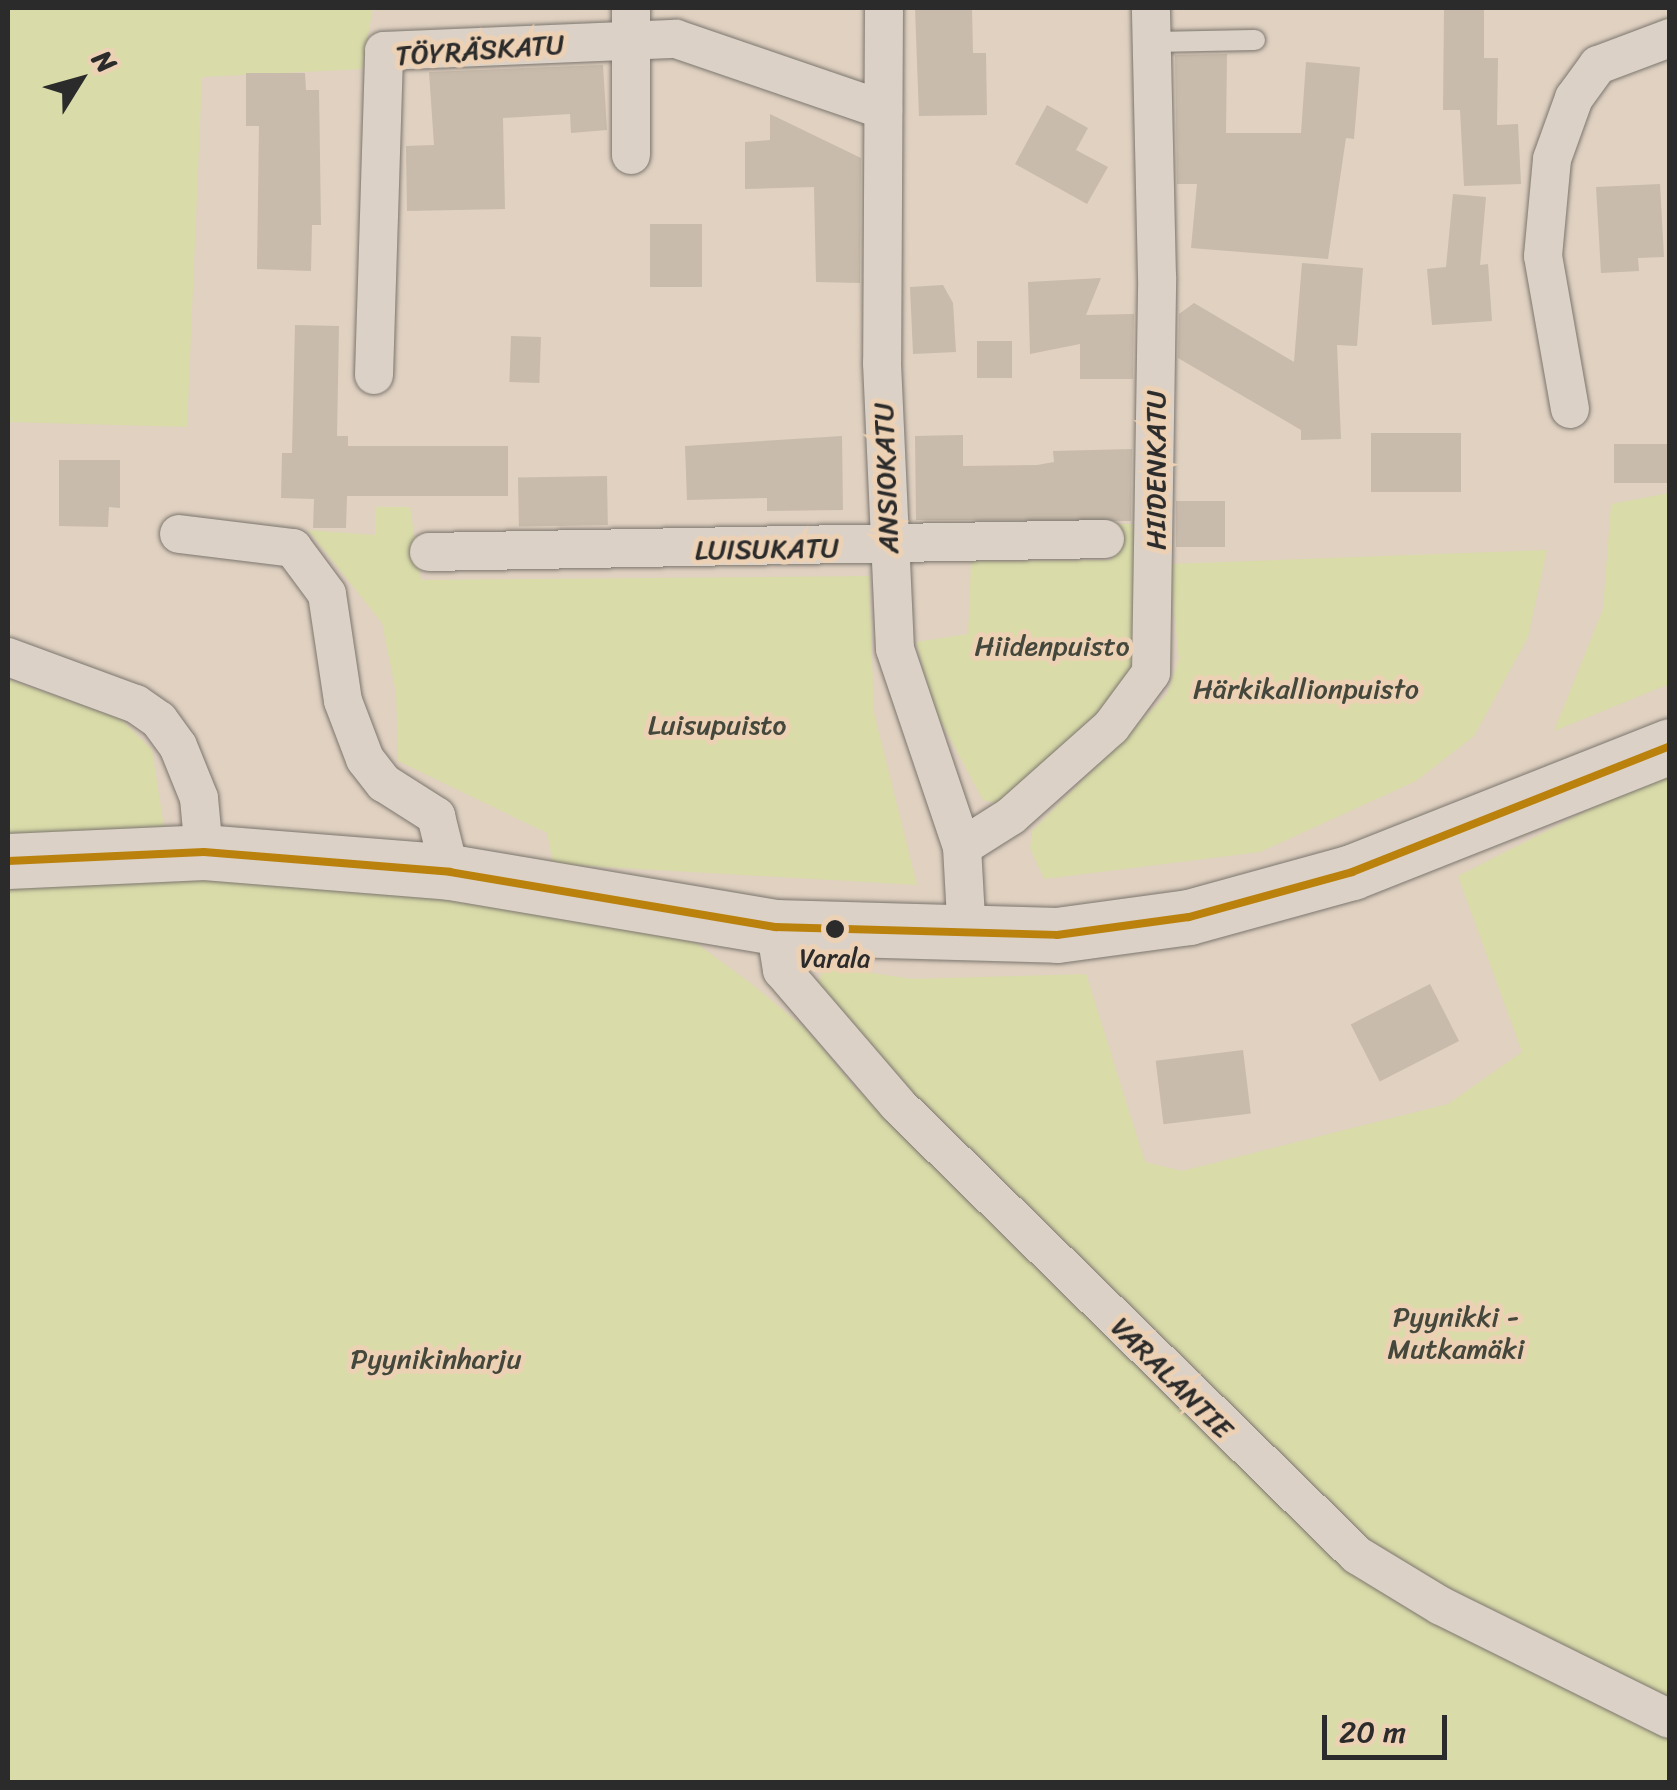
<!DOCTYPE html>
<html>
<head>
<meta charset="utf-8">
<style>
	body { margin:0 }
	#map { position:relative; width:1677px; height:1790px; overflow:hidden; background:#e0d1c1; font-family:Sriracha,sans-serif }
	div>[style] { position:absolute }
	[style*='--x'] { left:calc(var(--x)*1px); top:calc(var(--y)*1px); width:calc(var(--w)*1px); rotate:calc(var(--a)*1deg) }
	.green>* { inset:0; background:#d9dba9 }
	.building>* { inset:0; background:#c8bbab; transform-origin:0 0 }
	.roads { filter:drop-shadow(0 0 2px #7c766e) drop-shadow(0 0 2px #7c766e) }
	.lane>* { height:20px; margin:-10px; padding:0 10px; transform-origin:10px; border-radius:10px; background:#dbd1c6 }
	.street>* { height:38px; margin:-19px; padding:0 19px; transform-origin:19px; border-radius:19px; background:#dbd1c6 }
	.secondary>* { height:55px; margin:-27.5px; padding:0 27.5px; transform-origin:27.5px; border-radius:27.5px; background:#dbd1c6 }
	.bus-1>* { height:8px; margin:-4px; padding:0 4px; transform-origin:4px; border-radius:4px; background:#ba810d }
	.dots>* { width:28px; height:28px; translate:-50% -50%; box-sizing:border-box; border:5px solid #edd1b4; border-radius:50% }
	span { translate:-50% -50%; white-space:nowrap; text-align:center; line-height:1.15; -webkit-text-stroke:10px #edd1b4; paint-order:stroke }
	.bus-label { font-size:26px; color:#2b2b2b }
	.street-label { font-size:28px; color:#2b2b2b }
	.park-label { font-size:28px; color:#44473b }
	.frame { position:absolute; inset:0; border:10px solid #2b2b2b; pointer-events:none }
	.north { position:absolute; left:30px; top:30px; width:100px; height:100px; -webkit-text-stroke:8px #edd1b4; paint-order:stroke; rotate:53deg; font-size:28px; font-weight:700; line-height:40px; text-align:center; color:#2b2b2b }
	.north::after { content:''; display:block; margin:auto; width:35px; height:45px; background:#2b2b2b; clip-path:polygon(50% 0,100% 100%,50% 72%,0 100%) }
	.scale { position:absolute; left:1322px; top:1715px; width:125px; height:45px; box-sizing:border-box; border:5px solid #2b2b2b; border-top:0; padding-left:12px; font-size:30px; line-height:35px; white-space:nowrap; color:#2b2b2b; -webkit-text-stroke:8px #edd1b4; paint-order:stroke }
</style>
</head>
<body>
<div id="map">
	<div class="green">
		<div style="clip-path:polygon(8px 8px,373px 8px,362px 69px,202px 77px,187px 427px,8px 422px)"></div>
		<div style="clip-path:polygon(1669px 493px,1669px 684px,1554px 731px,1603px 609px,1611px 504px)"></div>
		<div style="clip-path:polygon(375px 507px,410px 507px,421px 580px,869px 576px,874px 713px,917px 885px,553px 864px,547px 833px,398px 761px,396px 693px,382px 623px,308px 530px,375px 535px)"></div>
		<div style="clip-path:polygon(1113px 524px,1142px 524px,1140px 642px,1125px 691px,1005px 805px,983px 800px,933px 707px,916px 642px,968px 634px,971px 561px,1112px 560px)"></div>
		<div style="clip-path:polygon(1547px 550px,1528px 637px,1474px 736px,1416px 781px,1260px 852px,1044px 879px,1030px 848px,1032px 831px,1167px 694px,1179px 659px,1169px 564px)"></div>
		<div style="clip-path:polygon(8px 679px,121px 719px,152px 750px,164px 827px,8px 837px)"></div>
		<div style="clip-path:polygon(1669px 769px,1669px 1782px,8px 1782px,8px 864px,292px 877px,632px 921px,696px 943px,753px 985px,807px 1030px,858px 1091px,918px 1106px,817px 985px,825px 966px,912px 979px,1086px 974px,1145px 1162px,1182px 1171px,1448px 1104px,1522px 1052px,1458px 876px)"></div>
	</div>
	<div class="building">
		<div style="clip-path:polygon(915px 8px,972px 8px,973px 53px,986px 53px,987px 115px,919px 116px)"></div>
		<div style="clip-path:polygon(1444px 8px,1484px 8px,1484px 58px,1498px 58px,1497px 125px,1518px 124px,1521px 184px,1464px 186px,1460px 110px,1443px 110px)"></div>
		<div style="clip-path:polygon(1227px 54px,1226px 133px,1301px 133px,1306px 62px,1360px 67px,1354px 139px,1346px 138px,1328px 259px,1191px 248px,1197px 184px,1177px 184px,1175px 55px)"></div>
		<div style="clip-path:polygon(603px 65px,607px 130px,571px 133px,570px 114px,503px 118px,505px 209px,407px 211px,406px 146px,434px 145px,429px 72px)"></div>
		<div style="clip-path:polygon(246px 73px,305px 73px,306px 90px,319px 90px,321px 225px,312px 225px,311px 271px,257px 269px,259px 126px,246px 126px)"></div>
		<div style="clip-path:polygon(1047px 105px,1088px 128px,1076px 150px,1108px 167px,1087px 204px,1015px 164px)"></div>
		<div style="clip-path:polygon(770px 114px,861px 158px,860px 283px,816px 282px,814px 187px,745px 189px,745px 142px,770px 140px)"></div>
		<div style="clip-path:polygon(1660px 184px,1664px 257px,1638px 258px,1639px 271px,1601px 273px,1596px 187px)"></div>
		<div style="clip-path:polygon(1453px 194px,1486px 197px,1480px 265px,1488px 264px,1492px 321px,1432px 325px,1427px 269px,1446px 267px)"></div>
		<div style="left:650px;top:224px;width:52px;height:63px"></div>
		<div style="clip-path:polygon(1302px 263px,1363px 268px,1357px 346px,1337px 345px,1341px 439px,1301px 440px,1301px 430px,1178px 358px,1179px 314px,1194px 303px,1294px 362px)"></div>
		<div style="clip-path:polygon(1101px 278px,1086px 315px,1134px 314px,1133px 379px,1080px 379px,1080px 344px,1030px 354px,1028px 282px)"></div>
		<div style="clip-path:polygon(943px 285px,953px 303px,956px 352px,913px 354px,910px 287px)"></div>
		<div style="clip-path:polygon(295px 325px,339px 326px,337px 436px,348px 436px,348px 446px,508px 446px,508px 496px,347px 496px,346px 528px,313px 528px,314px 499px,281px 498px,282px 453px,292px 453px)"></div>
		<div style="left:511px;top:336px;width:30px;height:46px;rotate:2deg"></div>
		<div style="left:977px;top:341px;width:35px;height:37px"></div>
		<div style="left:1371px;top:433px;width:90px;height:59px"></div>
		<div style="clip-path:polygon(963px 435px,963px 466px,1037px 465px,1054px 462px,1053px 451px,1132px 449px,1131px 521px,916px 520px,915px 436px)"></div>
		<div style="clip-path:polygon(842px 436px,843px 510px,767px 511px,767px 498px,687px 500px,685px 446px)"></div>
		<div style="left:1670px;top:444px;width:39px;height:56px;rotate:90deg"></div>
		<div style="clip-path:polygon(59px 460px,120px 460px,120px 508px,109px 507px,108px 527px,59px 526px)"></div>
		<div style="left:607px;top:476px;width:49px;height:89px;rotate:89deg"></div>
		<div style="left:1225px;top:501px;width:46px;height:49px;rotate:90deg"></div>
		<div style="left:1430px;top:984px;width:64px;height:89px;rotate:63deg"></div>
		<div style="left:1243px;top:1050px;width:64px;height:88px;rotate:83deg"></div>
	</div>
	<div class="roads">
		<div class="lane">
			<div style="--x:1152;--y:42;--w:103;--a:-1.1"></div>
		</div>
		<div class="street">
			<div style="--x:884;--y:8;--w:355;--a:90.3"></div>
			<div style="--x:882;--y:363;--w:286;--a:87.4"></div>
			<div style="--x:895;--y:649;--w:209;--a:71.3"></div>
			<div style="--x:962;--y:847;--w:89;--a:86.8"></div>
			<div style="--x:631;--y:155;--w:147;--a:-90"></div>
			<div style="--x:374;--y:375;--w:324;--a:-88.2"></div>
			<div style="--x:384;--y:51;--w:292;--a:-2.4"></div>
			<div style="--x:676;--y:39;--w:219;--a:18.9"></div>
			<div style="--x:1570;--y:409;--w:155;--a:-100"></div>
			<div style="--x:1543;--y:256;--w:97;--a:-84.7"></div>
			<div style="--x:1552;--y:159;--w:65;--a:-70.2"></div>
			<div style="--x:1574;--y:98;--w:41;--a:-54"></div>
			<div style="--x:1598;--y:65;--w:77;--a:-20.6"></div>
			<div style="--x:179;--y:534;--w:115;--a:7"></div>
			<div style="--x:293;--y:548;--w:57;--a:53.5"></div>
			<div style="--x:327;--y:594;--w:108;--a:81.5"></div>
			<div style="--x:343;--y:701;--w:62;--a:69.2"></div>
			<div style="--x:365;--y:759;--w:31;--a:52"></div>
			<div style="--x:384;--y:783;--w:62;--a:32.4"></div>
			<div style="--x:436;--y:816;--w:58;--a:76"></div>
			<div style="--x:429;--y:552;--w:676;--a:-1.1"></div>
			<div style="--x:8;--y:657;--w:136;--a:20.2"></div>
			<div style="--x:136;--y:704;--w:28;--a:35"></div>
			<div style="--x:159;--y:720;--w:32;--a:54"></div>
			<div style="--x:178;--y:746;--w:56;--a:68"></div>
			<div style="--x:199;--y:798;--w:54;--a:84.7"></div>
			<div style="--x:962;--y:847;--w:58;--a:-32.3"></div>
			<div style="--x:1011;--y:816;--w:134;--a:-41.7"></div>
			<div style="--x:1111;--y:727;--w:67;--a:-53.5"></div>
			<div style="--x:1151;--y:673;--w:396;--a:-89.1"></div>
			<div style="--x:1157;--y:277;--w:269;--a:-91.3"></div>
			<div style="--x:775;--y:927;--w:44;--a:80.8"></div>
			<div style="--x:782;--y:970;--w:178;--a:49.3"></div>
			<div style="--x:898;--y:1105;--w:643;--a:44.43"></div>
			<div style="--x:1357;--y:1555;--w:98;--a:31.3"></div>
			<div style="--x:1441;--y:1606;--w:255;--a:26.3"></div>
		</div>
		<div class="secondary">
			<div style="--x:8;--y:861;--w:196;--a:-2.6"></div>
			<div style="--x:204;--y:852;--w:247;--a:4.6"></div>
			<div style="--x:450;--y:872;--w:330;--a:9.6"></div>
			<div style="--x:775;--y:927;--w:282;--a:1.6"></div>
			<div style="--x:1057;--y:935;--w:133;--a:-7.8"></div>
			<div style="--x:1189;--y:917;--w:169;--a:-15.4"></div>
			<div style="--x:1352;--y:872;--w:342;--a:-21.6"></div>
		</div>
	</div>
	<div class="bus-1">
		<div style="--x:8;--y:861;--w:196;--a:-2.6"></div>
		<div style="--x:204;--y:852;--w:247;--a:4.6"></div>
		<div style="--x:450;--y:872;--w:330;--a:9.6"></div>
		<div style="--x:775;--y:927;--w:282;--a:1.6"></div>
		<div style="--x:1057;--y:935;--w:133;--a:-7.8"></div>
		<div style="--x:1189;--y:917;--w:169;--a:-15.4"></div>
		<div style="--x:1352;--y:872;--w:342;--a:-21.6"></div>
	</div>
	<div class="dots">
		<div style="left:835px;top:929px;background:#2b2b2b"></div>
	</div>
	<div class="bus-label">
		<span style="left:835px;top:959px">Varala</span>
	</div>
	<div class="street-label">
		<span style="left:480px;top:50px;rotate:-4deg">TÖYRÄSKATU</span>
		<span style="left:1156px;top:470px;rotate:-90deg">HIIDENKATU</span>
		<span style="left:886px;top:478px;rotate:-92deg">ANSIOKATU</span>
		<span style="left:767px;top:549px;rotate:-1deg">LUISUKATU</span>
		<span style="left:1172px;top:1378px;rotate:45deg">VARALANTIE</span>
	</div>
	<div class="park-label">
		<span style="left:1052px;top:646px">Hiidenpuisto</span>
		<span style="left:1306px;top:689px">Härkikallionpuisto</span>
		<span style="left:717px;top:725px">Luisupuisto</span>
		<span style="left:1456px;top:1333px">Pyynikki -<br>Mutkamäki</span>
		<span style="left:436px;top:1359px">Pyynikinharju</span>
	</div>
	<div class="frame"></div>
	<div class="north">N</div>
	<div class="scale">20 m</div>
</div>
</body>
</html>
